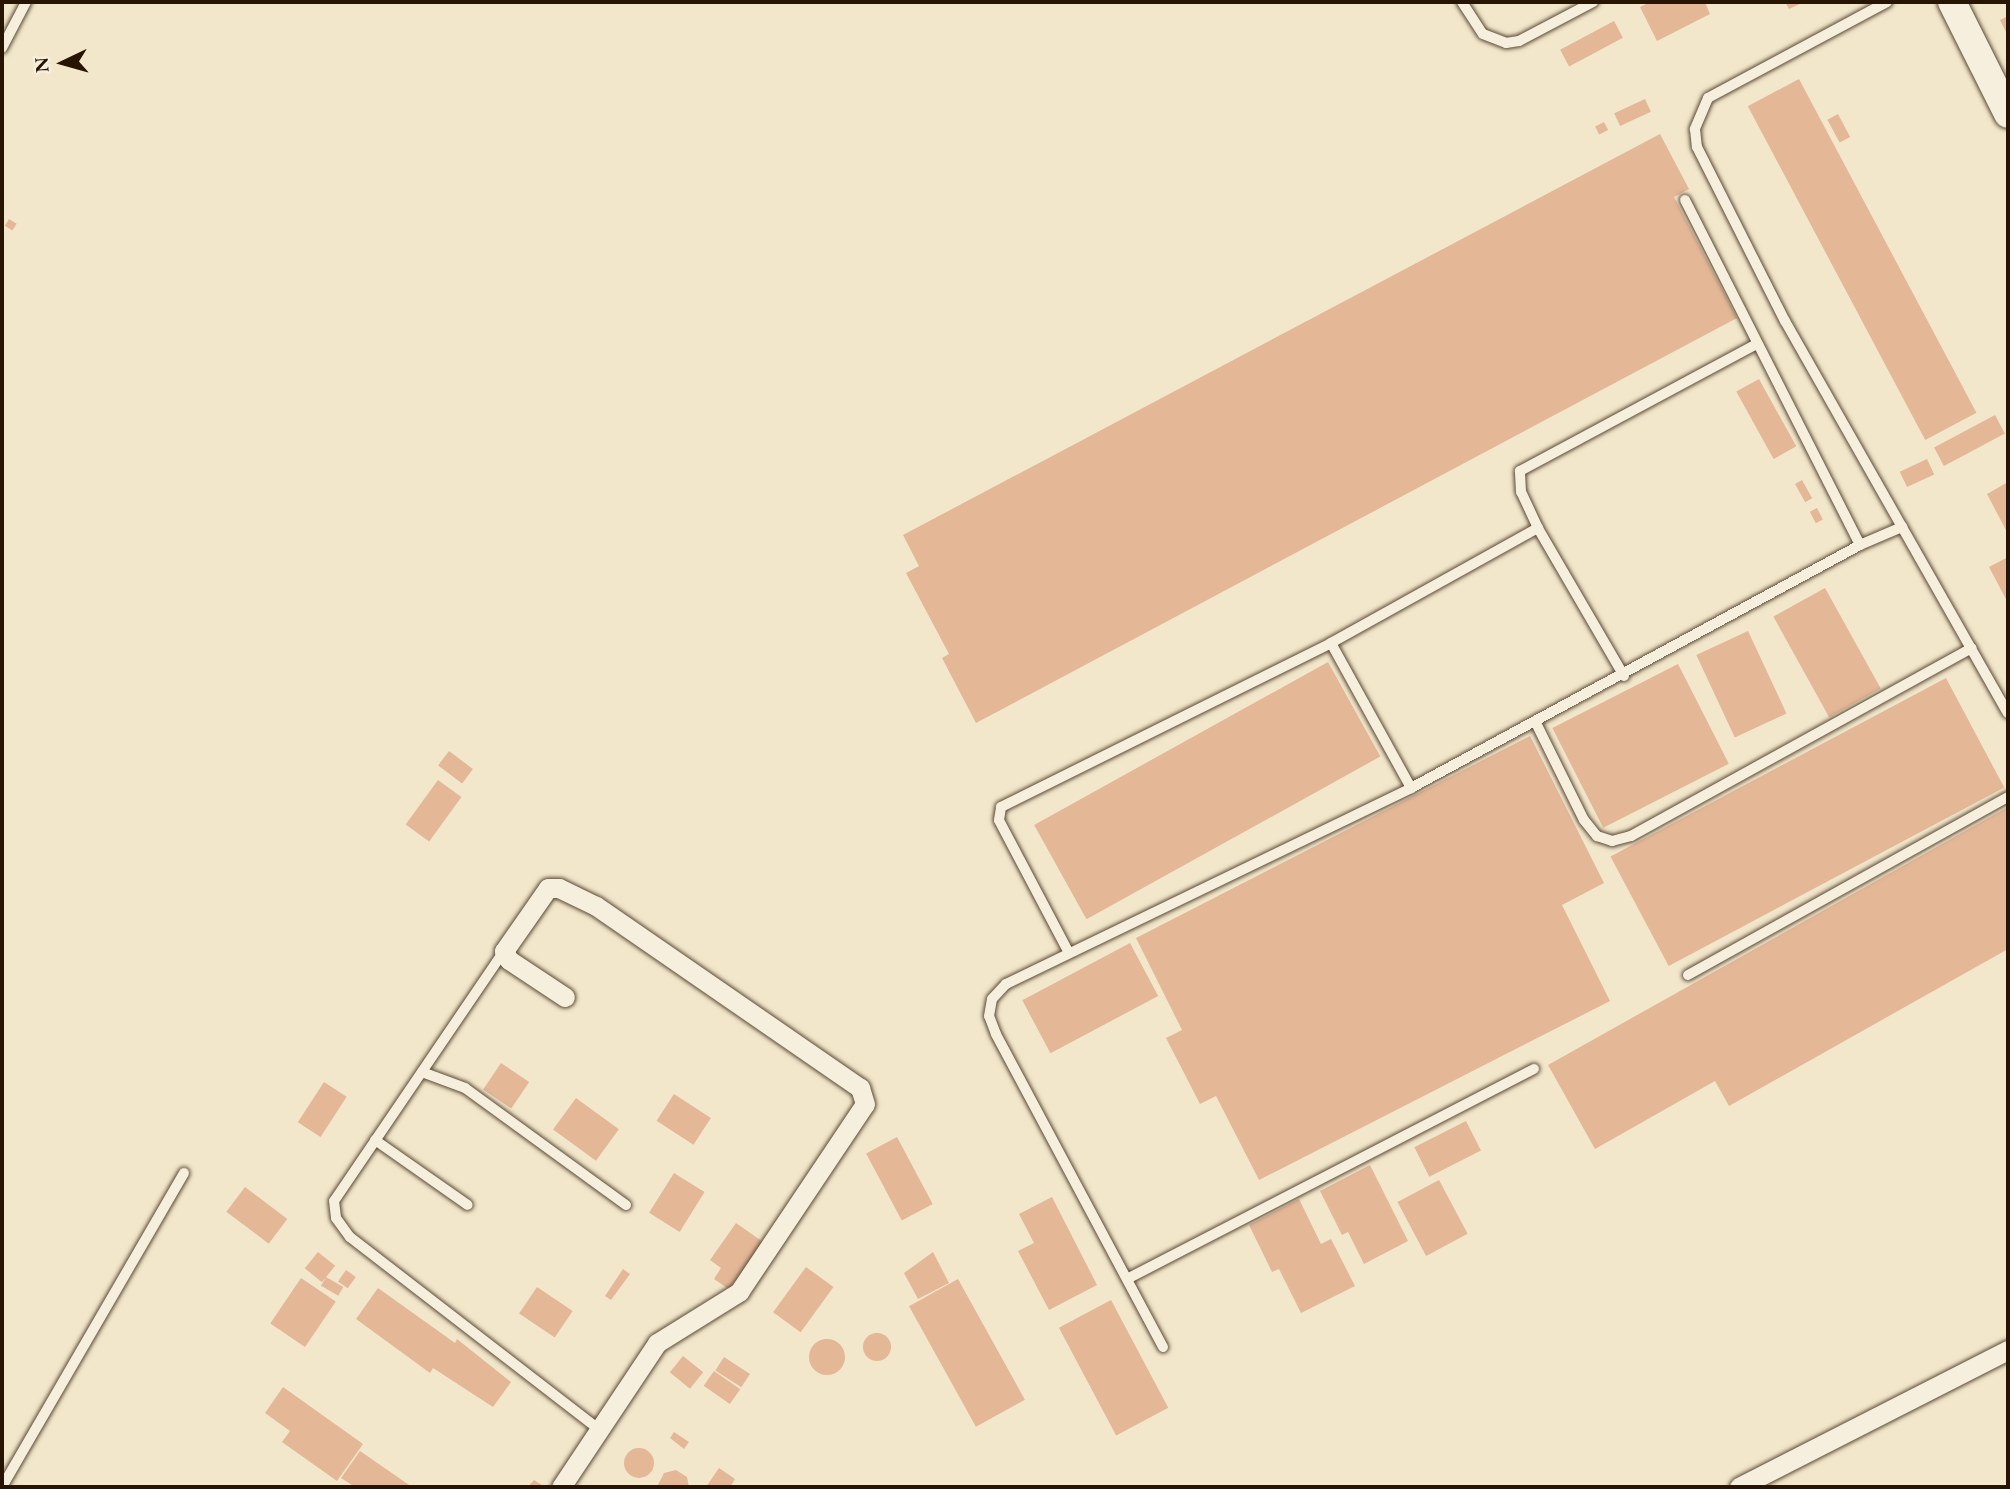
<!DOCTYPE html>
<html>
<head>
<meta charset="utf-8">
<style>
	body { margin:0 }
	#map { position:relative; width:2010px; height:1489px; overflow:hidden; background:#f2e7cb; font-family:"EB Garamond",serif }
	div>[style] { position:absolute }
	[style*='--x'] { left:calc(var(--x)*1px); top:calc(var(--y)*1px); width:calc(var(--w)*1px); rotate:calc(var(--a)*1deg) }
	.building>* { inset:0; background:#e4b797; transform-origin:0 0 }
	.round { border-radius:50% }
	.roads { filter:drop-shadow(0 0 2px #5a4935) drop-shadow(0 0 2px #5a4935) }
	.lane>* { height:10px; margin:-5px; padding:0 5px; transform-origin:5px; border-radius:5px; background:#f7efdd }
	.street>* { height:19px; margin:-9.5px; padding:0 9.5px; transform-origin:9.5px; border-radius:9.5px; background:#f7efdd }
	.secondary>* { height:28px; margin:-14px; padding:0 14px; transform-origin:14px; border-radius:14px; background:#f7efdd }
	span { translate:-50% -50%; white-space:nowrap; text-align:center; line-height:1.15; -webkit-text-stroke:6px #f7efdd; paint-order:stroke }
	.frame { position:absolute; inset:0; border:4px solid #281403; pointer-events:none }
	.north { position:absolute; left:28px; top:28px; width:70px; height:70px; -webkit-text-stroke:5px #f7efdd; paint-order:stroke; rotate:265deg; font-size:19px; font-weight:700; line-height:28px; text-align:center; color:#281403 }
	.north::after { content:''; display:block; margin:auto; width:24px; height:32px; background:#281403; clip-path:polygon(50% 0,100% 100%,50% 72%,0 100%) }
</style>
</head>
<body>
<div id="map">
	<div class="building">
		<div style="clip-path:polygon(1650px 2px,1705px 2px,1710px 14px,1657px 41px,1640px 7px)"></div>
		<div style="clip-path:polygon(1785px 2px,1804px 2px,1789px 9px)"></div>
		<div style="clip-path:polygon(2008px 16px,2008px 36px,2000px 20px)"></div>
		<div style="left:1614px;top:21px;width:19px;height:61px;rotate:62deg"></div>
		<div style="left:1799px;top:79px;width:378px;height:58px;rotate:62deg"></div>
		<div style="left:1645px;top:99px;width:14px;height:34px;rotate:65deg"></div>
		<div style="left:1838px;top:114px;width:26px;height:12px;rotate:62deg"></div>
		<div style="left:1604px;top:122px;width:9px;height:10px;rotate:63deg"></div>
		<div style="clip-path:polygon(1660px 134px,1689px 189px,1674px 197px,1737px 318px,976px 723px,942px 658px,949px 654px,906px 573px,919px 566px,903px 535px)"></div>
		<div style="left:9px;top:219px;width:9px;height:8px;rotate:32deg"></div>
		<div style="left:1759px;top:379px;width:77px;height:26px;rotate:61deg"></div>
		<div style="left:1995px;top:415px;width:21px;height:69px;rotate:62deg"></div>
		<div style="left:1927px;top:459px;width:17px;height:30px;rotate:65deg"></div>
		<div style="left:1802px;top:480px;width:21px;height:8px;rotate:61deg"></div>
		<div style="clip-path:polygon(2008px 482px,2008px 534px,1987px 494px)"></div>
		<div style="left:1817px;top:508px;width:13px;height:8px;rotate:63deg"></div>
		<div style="clip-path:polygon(2008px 557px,2008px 603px,1989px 567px)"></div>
		<div style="left:1825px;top:588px;width:115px;height:59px;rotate:61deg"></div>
		<div style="left:1748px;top:631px;width:91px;height:57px;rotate:65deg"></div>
		<div style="left:1328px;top:662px;width:108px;height:336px;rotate:61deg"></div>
		<div style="left:1678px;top:664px;width:112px;height:141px;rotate:63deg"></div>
		<div style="left:1946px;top:678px;width:124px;height:380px;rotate:62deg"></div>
		<div style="clip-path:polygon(1530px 736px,1604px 883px,1562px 905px,1610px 1001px,1259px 1180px,1216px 1096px,1200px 1104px,1166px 1038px,1182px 1030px,1136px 938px)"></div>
		<div style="left:449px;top:751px;width:30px;height:18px;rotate:37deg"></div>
		<div style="left:438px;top:780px;width:29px;height:55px;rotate:36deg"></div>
		<div style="clip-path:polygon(2008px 807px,2008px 949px,1729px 1106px,1715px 1081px,1595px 1149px,1548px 1065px)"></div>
		<div style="left:1130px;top:943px;width:60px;height:122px;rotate:62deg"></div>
		<div style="left:501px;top:1063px;width:34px;height:32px;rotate:34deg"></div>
		<div style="left:324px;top:1082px;width:27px;height:48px;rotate:33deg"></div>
		<div style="left:674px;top:1094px;width:44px;height:32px;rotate:33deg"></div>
		<div style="left:576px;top:1098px;width:53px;height:39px;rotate:36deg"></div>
		<div style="left:1466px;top:1121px;width:33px;height:58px;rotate:63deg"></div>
		<div style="left:897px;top:1137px;width:76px;height:35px;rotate:62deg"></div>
		<div style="clip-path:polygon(1370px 1165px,1408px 1241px,1364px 1264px,1348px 1232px,1342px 1235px,1320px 1191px)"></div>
		<div style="left:674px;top:1173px;width:36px;height:47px;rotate:32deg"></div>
		<div style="left:1439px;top:1180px;width:61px;height:47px;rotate:62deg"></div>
		<div style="left:245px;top:1187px;width:53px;height:31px;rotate:37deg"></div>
		<div style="clip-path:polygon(1052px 1197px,1097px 1285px,1049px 1310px,1018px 1251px,1034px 1243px,1019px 1214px)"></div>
		<div style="clip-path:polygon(1299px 1199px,1321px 1244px,1331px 1239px,1355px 1286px,1301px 1313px,1279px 1269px,1272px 1272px,1249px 1225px)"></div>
		<div style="clip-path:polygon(736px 1223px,763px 1242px,730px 1290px,714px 1279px,721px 1268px,710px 1260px)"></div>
		<div style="left:318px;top:1252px;width:22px;height:21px;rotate:39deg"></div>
		<div style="clip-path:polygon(933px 1252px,949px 1283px,918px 1299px,904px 1273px)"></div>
		<div style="left:806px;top:1267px;width:34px;height:56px;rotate:36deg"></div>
		<div style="clip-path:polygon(623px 1269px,630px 1274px,611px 1300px,605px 1296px)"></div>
		<div style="left:346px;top:1270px;width:12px;height:14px;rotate:35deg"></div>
		<div style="left:326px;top:1277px;width:20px;height:10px;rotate:30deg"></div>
		<div style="left:301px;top:1278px;width:42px;height:55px;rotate:34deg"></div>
		<div style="left:958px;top:1279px;width:138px;height:56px;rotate:61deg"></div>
		<div style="left:537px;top:1287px;width:43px;height:32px;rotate:34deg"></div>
		<div style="clip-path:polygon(378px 1288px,455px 1343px,457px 1339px,511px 1382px,493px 1407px,433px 1368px,430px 1373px,356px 1319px)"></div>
		<div style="left:1111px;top:1300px;width:122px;height:59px;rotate:62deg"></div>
		<div class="round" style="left:863px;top:1333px;width:28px;height:28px"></div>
		<div class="round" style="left:809px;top:1339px;width:36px;height:36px"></div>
		<div style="left:683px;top:1356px;width:26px;height:21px;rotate:39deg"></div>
		<div style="left:724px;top:1357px;width:31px;height:16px;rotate:33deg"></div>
		<div style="left:714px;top:1371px;width:32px;height:18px;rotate:35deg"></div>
		<div style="clip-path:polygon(283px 1387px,363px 1444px,337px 1481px,282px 1442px,290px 1431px,265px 1413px)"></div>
		<div style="clip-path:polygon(674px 1432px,689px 1442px,684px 1449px,670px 1438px)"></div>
		<div class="round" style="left:624px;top:1448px;width:30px;height:30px"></div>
		<div style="clip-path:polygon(360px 1451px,412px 1487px,355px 1487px,341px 1478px)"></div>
		<div style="clip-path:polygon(719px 1468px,735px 1479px,730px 1487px,706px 1487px)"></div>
		<div style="clip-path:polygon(676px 1470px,687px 1477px,689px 1487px,657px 1487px,664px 1473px)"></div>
		<div style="clip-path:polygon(534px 1480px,545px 1487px,528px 1487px)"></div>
	</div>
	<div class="roads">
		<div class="lane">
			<div style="--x:1462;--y:2;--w:38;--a:57"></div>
			<div style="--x:1483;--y:34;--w:25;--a:21"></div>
			<div style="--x:1506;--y:43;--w:13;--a:-9"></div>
			<div style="--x:1519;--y:41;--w:84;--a:-27.8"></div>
			<div style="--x:1887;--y:2;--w:203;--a:151.8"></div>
			<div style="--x:1708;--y:98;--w:34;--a:113"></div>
			<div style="--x:1695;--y:129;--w:18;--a:84"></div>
			<div style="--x:1697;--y:147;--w:195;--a:63.2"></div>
			<div style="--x:1785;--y:321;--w:451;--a:60.4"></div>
			<div style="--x:2;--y:48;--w:52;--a:-62.4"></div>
			<div style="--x:1685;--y:200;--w:387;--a:63.1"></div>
			<div style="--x:1331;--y:643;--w:166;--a:61.1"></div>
			<div style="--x:1624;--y:676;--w:171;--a:-120.2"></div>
			<div style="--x:1538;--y:528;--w:40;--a:-115"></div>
			<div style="--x:1521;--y:492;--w:21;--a:-93"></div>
			<div style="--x:1520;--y:471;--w:267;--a:-28.2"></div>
			<div style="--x:1535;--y:721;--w:110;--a:63.7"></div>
			<div style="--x:1584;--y:820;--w:21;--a:51"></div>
			<div style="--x:1597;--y:836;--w:16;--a:18"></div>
			<div style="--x:1612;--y:841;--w:20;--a:-15"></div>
			<div style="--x:1631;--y:836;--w:389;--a:-28.9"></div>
			<div style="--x:504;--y:951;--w:302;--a:124.2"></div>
			<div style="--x:334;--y:1201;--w:17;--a:83"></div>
			<div style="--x:336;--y:1218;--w:24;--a:54"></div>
			<div style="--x:350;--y:1237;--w:316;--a:37.7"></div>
			<div style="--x:1069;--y:953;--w:150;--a:-117.8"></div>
			<div style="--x:999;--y:820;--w:13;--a:-81"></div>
			<div style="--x:1001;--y:807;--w:369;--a:-26.4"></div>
			<div style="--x:1331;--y:643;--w:237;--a:-29.1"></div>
			<div style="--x:1688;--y:975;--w:366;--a:-29.1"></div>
			<div style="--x:422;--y:1072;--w:46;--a:20.4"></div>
			<div style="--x:465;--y:1088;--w:199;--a:36"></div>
			<div style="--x:375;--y:1140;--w:113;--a:35"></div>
			<div style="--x:1127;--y:1279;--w:458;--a:-27.3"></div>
			<div style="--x:1163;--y:1347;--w:355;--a:-118.1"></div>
			<div style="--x:996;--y:1034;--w:19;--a:-111"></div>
			<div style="--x:989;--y:1016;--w:17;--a:-80"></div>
			<div style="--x:992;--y:999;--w:21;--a:-47"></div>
			<div style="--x:1006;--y:984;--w:450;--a:-25.8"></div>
			<div style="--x:1411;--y:788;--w:511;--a:-28.42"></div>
			<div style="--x:1860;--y:545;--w:46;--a:-23.2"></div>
			<div style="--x:2;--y:1487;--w:363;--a:-59.9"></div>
		</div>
		<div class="street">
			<div style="--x:561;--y:1487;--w:173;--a:-56.3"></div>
			<div style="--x:657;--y:1343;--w:97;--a:-31.9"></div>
			<div style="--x:739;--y:1292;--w:226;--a:-56.2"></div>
			<div style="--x:865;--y:1104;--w:17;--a:-107"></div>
			<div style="--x:860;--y:1088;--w:321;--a:-145.4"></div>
			<div style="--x:596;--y:906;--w:41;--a:-154.1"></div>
			<div style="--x:559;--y:888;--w:11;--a:180"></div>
			<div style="--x:548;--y:888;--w:77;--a:124.9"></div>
			<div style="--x:504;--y:951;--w:10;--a:61"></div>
			<div style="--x:509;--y:960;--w:67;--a:33.5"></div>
			<div style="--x:1739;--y:1487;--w:302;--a:-27"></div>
		</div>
		<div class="secondary">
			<div style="--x:1952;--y:2;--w:125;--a:63.4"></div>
		</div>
	</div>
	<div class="frame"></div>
	<div class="north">N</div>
</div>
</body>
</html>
